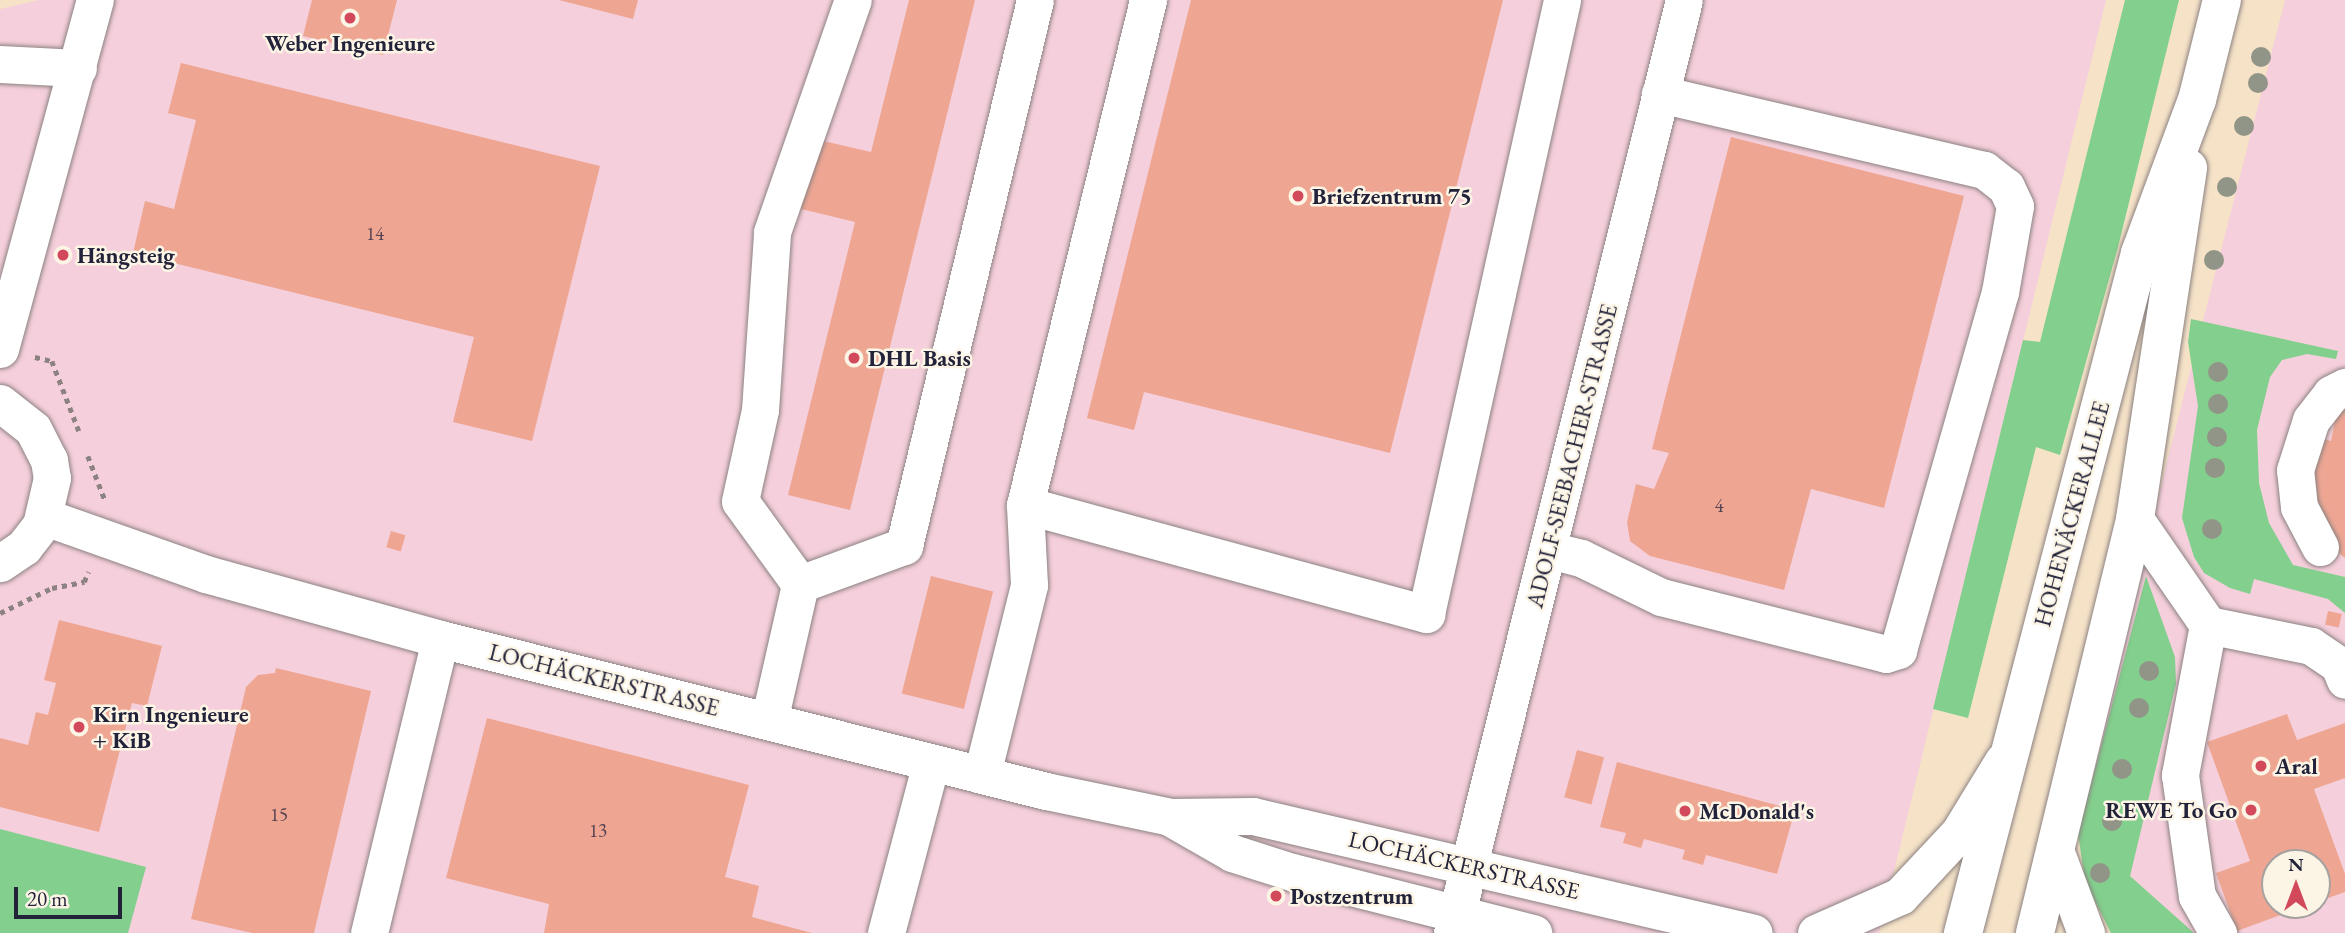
<!DOCTYPE html>
<html>
<head>
<meta charset="utf-8">
<style>
	body { margin:0 }
	#map { position:relative; width:2345px; height:933px; overflow:hidden; background:#f5e2c7; font-family:"EB Garamond",serif }
	div>[style] { position:absolute }
	[style*='--x'] { left:calc(var(--x)*1px); top:calc(var(--y)*1px); width:calc(var(--w)*1px); rotate:calc(var(--a)*1deg) }
	.built>* { inset:0; background:#f5cfdb }
	.green>* { inset:0; background:#83cf8d }
	.building>* { inset:0; background:#eea693; transform-origin:0 0 }
	.path>* { height:4.5px; margin-top:-2.25px; transform-origin:0; background:repeating-linear-gradient(90deg,#8c8281 0 5px,transparent 0 10px) }
	.roads { filter:drop-shadow(0 0 2px #8c8281) drop-shadow(0 0 2px #8c8281) }
	.minor>* { height:37px; margin:-18.5px; padding:0 18.5px; transform-origin:18.5px; border-radius:18.5px; background:#fff }
	.major>* { height:38px; margin:-19px; padding:0 19px; transform-origin:19px; border-radius:19px; background:#fff }
	.trees>* { width:20px; height:20px; margin:-10px; border-radius:50%; background:#919588 }
	.dots>* { width:19px; height:19px; translate:-50% -50%; box-sizing:border-box; border:4px solid #fcf5e5; border-radius:50% }
	span { translate:-50% -50%; white-space:nowrap; text-align:center; line-height:1.15; -webkit-text-stroke:5px #fcf5e5; paint-order:stroke }
	.number-label { font-size:19px; color:#554351 }
	.number-label span { -webkit-text-stroke-width:0 }
	.poi-label { font-size:23px; color:#22223b; font-weight:700 }
	.left { translate:0 -50%; text-align:left }
	.right { translate:-100% -50%; text-align:right }
	.street-label { font-size:23px; color:#22223b }
	.north { position:absolute; left:2261px; top:849px; width:70px; height:70px; box-sizing:border-box; background:#fcf5e5; border:2px solid #a5a1a1; border-radius:50%; rotate:0deg; font-size:19px; font-weight:700; line-height:28px; text-align:center; color:#22223b }
	.north::after { content:''; display:block; margin:auto; width:24px; height:32px; background:#d1495b; clip-path:polygon(50% 0,100% 100%,50% 72%,0 100%) }
	.scale { position:absolute; left:14px; top:887px; width:108px; height:32px; box-sizing:border-box; border:4px solid #22223b; border-top:0; padding-left:9px; font-size:21px; line-height:24px; white-space:nowrap; color:#22223b; -webkit-text-stroke:5px #fcf5e5; paint-order:stroke }
</style>
</head>
<body>
<div id="map">
	<div class="built">
		<div style="clip-path:polygon(39px 0,2106px 0,1879px 933px,0 933px,0 9px)"></div>
		<div style="clip-path:polygon(evenodd,2285px 0,2345px 0,2345px 933px,2114px 933px,2089px 767px,2285px 0,2275px 863px,2317px 863px,2317px 905px,2275px 905px,2275px 863px)"></div>
	</div>
	<div class="green">
		<div style="clip-path:polygon(2125px 0,2179px 0,2118px 247px,2060px 455px,2036px 447px,1968px 718px,1933px 709px,2023px 340px,2040px 342px)"></div>
		<div style="clip-path:polygon(2191px 319px,2338px 351px,2336px 359px,2307px 354px,2282px 360px,2270px 377px,2257px 430px,2259px 483px,2269px 523px,2293px 565px,2345px 577px,2345px 613px,2328px 599px,2254px 579px,2250px 594px,2230px 588px,2204px 573px,2194px 557px,2182px 518px,2198px 406px,2188px 342px)"></div>
		<div style="clip-path:polygon(2146px 576px,2175px 657px,2176px 684px,2130px 876px,2194px 933px,2111px 933px,2085px 882px,2078px 833px)"></div>
		<div style="clip-path:polygon(0 829px,146px 867px,128px 933px,0 933px)"></div>
	</div>
	<div class="building">
		<div style="clip-path:polygon(312px 0,397px 0,383px 55px,303px 36px)"></div>
		<div style="clip-path:polygon(559px 0,638px 0,633px 19px)"></div>
		<div style="clip-path:polygon(909px 0,975px 0,850px 510px,788px 495px,855px 222px,789px 206px,806px 137px,871px 152px)"></div>
		<div style="clip-path:polygon(1191px 0,1503px 0,1390px 453px,1144px 392px,1134px 430px,1087px 418px)"></div>
		<div style="clip-path:polygon(181px 63px,600px 166px,532px 441px,453px 422px,474px 337px,133px 253px,145px 201px,174px 209px,196px 120px,168px 113px)"></div>
		<div style="clip-path:polygon(1731px 137px,1964px 196px,1884px 508px,1811px 489px,1784px 590px,1650px 556px,1630px 541px,1627px 522px,1636px 484px,1654px 489px,1669px 453px,1652px 449px)"></div>
		<div style="clip-path:polygon(2345px 401px,2345px 558px,2322px 539px,2302px 479px,2313px 436px,2331px 441px,2335px 421px,2325px 419px)"></div>
		<div style="left:391px;top:531px;width:15px;height:17px;rotate:16deg"></div>
		<div style="left:931px;top:576px;width:64px;height:121px;rotate:14deg"></div>
		<div style="left:2328px;top:611px;width:14px;height:14px;rotate:12deg"></div>
		<div style="clip-path:polygon(59px 620px,162px 646px,147px 706px,132px 703px,99px 832px,0 807px,0 738px,28px 745px,36px 712px,48px 715px,56px 683px,44px 680px)"></div>
		<div style="clip-path:polygon(276px 668px,371px 691px,314px 933px,252px 933px,191px 919px,246px 687px,258px 675px,275px 673px)"></div>
		<div style="clip-path:polygon(2287px 714px,2297px 740px,2345px 723px,2345px 778px,2314px 789px,2345px 874px,2345px 892px,2317px 902px,2317px 863px,2275px 863px,2275px 905px,2308px 905px,2237px 931px,2216px 873px,2250px 861px,2207px 742px)"></div>
		<div style="clip-path:polygon(487px 718px,749px 785px,725px 877px,759px 886px,752px 917px,812px 933px,544px 933px,549px 904px,446px 878px)"></div>
		<div style="left:1577px;top:750px;width:28px;height:49px;rotate:15deg"></div>
		<div style="clip-path:polygon(1617px 762px,1795px 810px,1777px 874px,1706px 855px,1703px 865px,1682px 859px,1685px 850px,1644px 839px,1641px 848px,1623px 843px,1626px 833px,1600px 827px)"></div>
	</div>
	<div class="path">
		<div style="--x:35;--y:357;--w:17;--a:13"></div>
		<div style="--x:52;--y:361;--w:75;--a:68.9"></div>
		<div style="--x:88;--y:456;--w:47;--a:68.9"></div>
		<div style="--x:0;--y:613;--w:58;--a:-25.7"></div>
		<div style="--x:52;--y:588;--w:33;--a:-11"></div>
		<div style="--x:84;--y:582;--w:11;--a:-68"></div>
	</div>
	<div class="roads">
		<div class="minor">
			<div style="--x:1148;--y:0;--w:520;--a:103.69"></div>
			<div style="--x:1025;--y:505;--w:416;--a:15.2"></div>
			<div style="--x:1426;--y:614;--w:629;--a:-77.51"></div>
			<div style="--x:0;--y:64;--w:78;--a:2.9"></div>
			<div style="--x:0;--y:349;--w:362;--a:-74.8"></div>
			<div style="--x:0;--y:403;--w:42;--a:38.2"></div>
			<div style="--x:33;--y:429;--w:35;--a:63"></div>
			<div style="--x:49;--y:460;--w:18;--a:81"></div>
			<div style="--x:52;--y:478;--w:48;--a:103.2"></div>
			<div style="--x:41;--y:525;--w:28;--a:128"></div>
			<div style="--x:24;--y:547;--w:29;--a:146"></div>
			<div style="--x:45;--y:517;--w:171;--a:19.5"></div>
			<div style="--x:206;--y:574;--w:243;--a:15.5"></div>
			<div style="--x:440;--y:639;--w:625;--a:14.08"></div>
			<div style="--x:1046;--y:791;--w:127;--a:11.8"></div>
			<div style="--x:1170;--y:817;--w:83;--a:-0.7"></div>
			<div style="--x:1253;--y:816;--w:514;--a:13.14"></div>
			<div style="--x:2135;--y:519;--w:129;--a:55.4"></div>
			<div style="--x:2208;--y:625;--w:105;--a:11.5"></div>
			<div style="--x:2311;--y:646;--w:34;--a:34"></div>
			<div style="--x:2339;--y:665;--w:16;--a:68"></div>
			<div style="--x:2320;--y:547;--w:45;--a:-117.7"></div>
			<div style="--x:2299;--y:507;--w:37;--a:-96"></div>
			<div style="--x:2295;--y:470;--w:52;--a:-72.3"></div>
			<div style="--x:2311;--y:420;--w:33;--a:-52"></div>
			<div style="--x:2331;--y:394;--w:16;--a:-27"></div>
			<div style="--x:1549;--y:550;--w:33;--a:14"></div>
			<div style="--x:1581;--y:558;--w:89;--a:26"></div>
			<div style="--x:1661;--y:597;--w:232;--a:14.2"></div>
			<div style="--x:1886;--y:654;--w:13;--a:-18"></div>
			<div style="--x:1898;--y:650;--w:372;--a:-74.1"></div>
			<div style="--x:2000;--y:292;--w:87;--a:-80.1"></div>
			<div style="--x:2015;--y:206;--w:21;--a:-115"></div>
			<div style="--x:2006;--y:187;--w:28;--a:-142"></div>
			<div style="--x:1984;--y:170;--w:333;--a:-166.8"></div>
			<div style="--x:800;--y:584;--w:111;--a:-20.1"></div>
			<div style="--x:904;--y:546;--w:561;--a:-76.51"></div>
			<div style="--x:2208;--y:625;--w:153;--a:100.6"></div>
			<div style="--x:2180;--y:775;--w:122;--a:82"></div>
			<div style="--x:2197;--y:896;--w:43;--a:60.4"></div>
			<div style="--x:769;--y:721;--w:140;--a:-77.2"></div>
			<div style="--x:800;--y:584;--w:102;--a:-125.9"></div>
			<div style="--x:740;--y:501;--w:93;--a:-77.6"></div>
			<div style="--x:760;--y:410;--w:178;--a:-86.1"></div>
			<div style="--x:772;--y:232;--w:246;--a:-70.8"></div>
			<div style="--x:982;--y:774;--w:195;--a:-76"></div>
			<div style="--x:1029;--y:585;--w:80;--a:-92.9"></div>
			<div style="--x:1171;--y:818;--w:70;--a:29.8"></div>
			<div style="--x:1232;--y:853;--w:63;--a:17.6"></div>
			<div style="--x:1292;--y:872;--w:249;--a:14.2"></div>
			<div style="--x:2055;--y:850;--w:89;--a:69.5"></div>
			<div style="--x:369;--y:933;--w:302;--a:-76.4"></div>
			<div style="--x:886;--y:933;--w:176;--a:-75.2"></div>
			<div style="--x:1452;--y:933;--w:961;--a:-76.04"></div>
			<div style="--x:1816;--y:933;--w:92;--a:-23.8"></div>
			<div style="--x:1900;--y:896;--w:86;--a:-46.9"></div>
			<div style="--x:1959;--y:833;--w:84;--a:-58.6"></div>
		</div>
		<div class="major">
			<div style="--x:1963;--y:933;--w:703;--a:-75.41"></div>
			<div style="--x:2140;--y:253;--w:163;--a:-69.6"></div>
			<div style="--x:2197;--y:100;--w:103;--a:-76"></div>
			<div style="--x:2035;--y:933;--w:426;--a:-76.4"></div>
			<div style="--x:2135;--y:519;--w:355;--a:-81.4"></div>
		</div>
	</div>
	<div class="trees">
		<div style="left:2261px;top:57px"></div>
		<div style="left:2258px;top:83px"></div>
		<div style="left:2244px;top:126px"></div>
		<div style="left:2227px;top:187px"></div>
		<div style="left:2214px;top:260px"></div>
		<div style="left:2218px;top:372px"></div>
		<div style="left:2218px;top:404px"></div>
		<div style="left:2217px;top:437px"></div>
		<div style="left:2215px;top:468px"></div>
		<div style="left:2212px;top:529px"></div>
		<div style="left:2149px;top:671px"></div>
		<div style="left:2139px;top:708px"></div>
		<div style="left:2122px;top:769px"></div>
		<div style="left:2112px;top:821px"></div>
		<div style="left:2100px;top:873px"></div>
	</div>
	<div class="dots">
		<div style="left:350px;top:18px;background:#d1495b"></div>
		<div style="left:1298px;top:196px;background:#d1495b"></div>
		<div style="left:63px;top:255px;background:#d1495b"></div>
		<div style="left:854px;top:358px;background:#d1495b"></div>
		<div style="left:79px;top:727px;background:#d1495b"></div>
		<div style="left:2261px;top:766px;background:#d1495b"></div>
		<div style="left:2251px;top:810px;background:#d1495b"></div>
		<div style="left:1685px;top:811px;background:#d1495b"></div>
		<div style="left:1276px;top:896px;background:#d1495b"></div>
	</div>
	<div class="number-label">
		<span style="left:375px;top:234px">14</span>
		<span style="left:1719px;top:506px">4</span>
		<span style="left:279px;top:815px">15</span>
		<span style="left:598px;top:831px">13</span>
	</div>
	<div class="poi-label">
		<span style="left:350px;top:43px">Weber Ingenieure</span>
		<span class="left" style="left:1312px;top:196px">Briefzentrum 75</span>
		<span class="left" style="left:77px;top:255px">Hängsteig</span>
		<span class="left" style="left:868px;top:358px">DHL Basis</span>
		<span class="left" style="left:93px;top:727px">Kirn Ingenieure<br>+ KiB</span>
		<span class="left" style="left:2275px;top:766px">Aral</span>
		<span class="right" style="left:2237px;top:810px">REWE To Go</span>
		<span class="left" style="left:1699px;top:811px">McDonald's</span>
		<span class="left" style="left:1290px;top:896px">Postzentrum</span>
	</div>
	<div class="street-label">
		<span style="left:1572px;top:456px;rotate:-76deg">ADOLF-SEEBACHER-STRASSE</span>
		<span style="left:2072px;top:514px;rotate:-75deg">HOHENÄCKERALLEE</span>
		<span style="left:604px;top:680px;rotate:14deg">LOCHÄCKERSTRASSE</span>
		<span style="left:1464px;top:865px;rotate:13deg">LOCHÄCKERSTRASSE</span>
	</div>
	<div class="north">N</div>
	<div class="scale">20 m</div>
</div>
</body>
</html>
